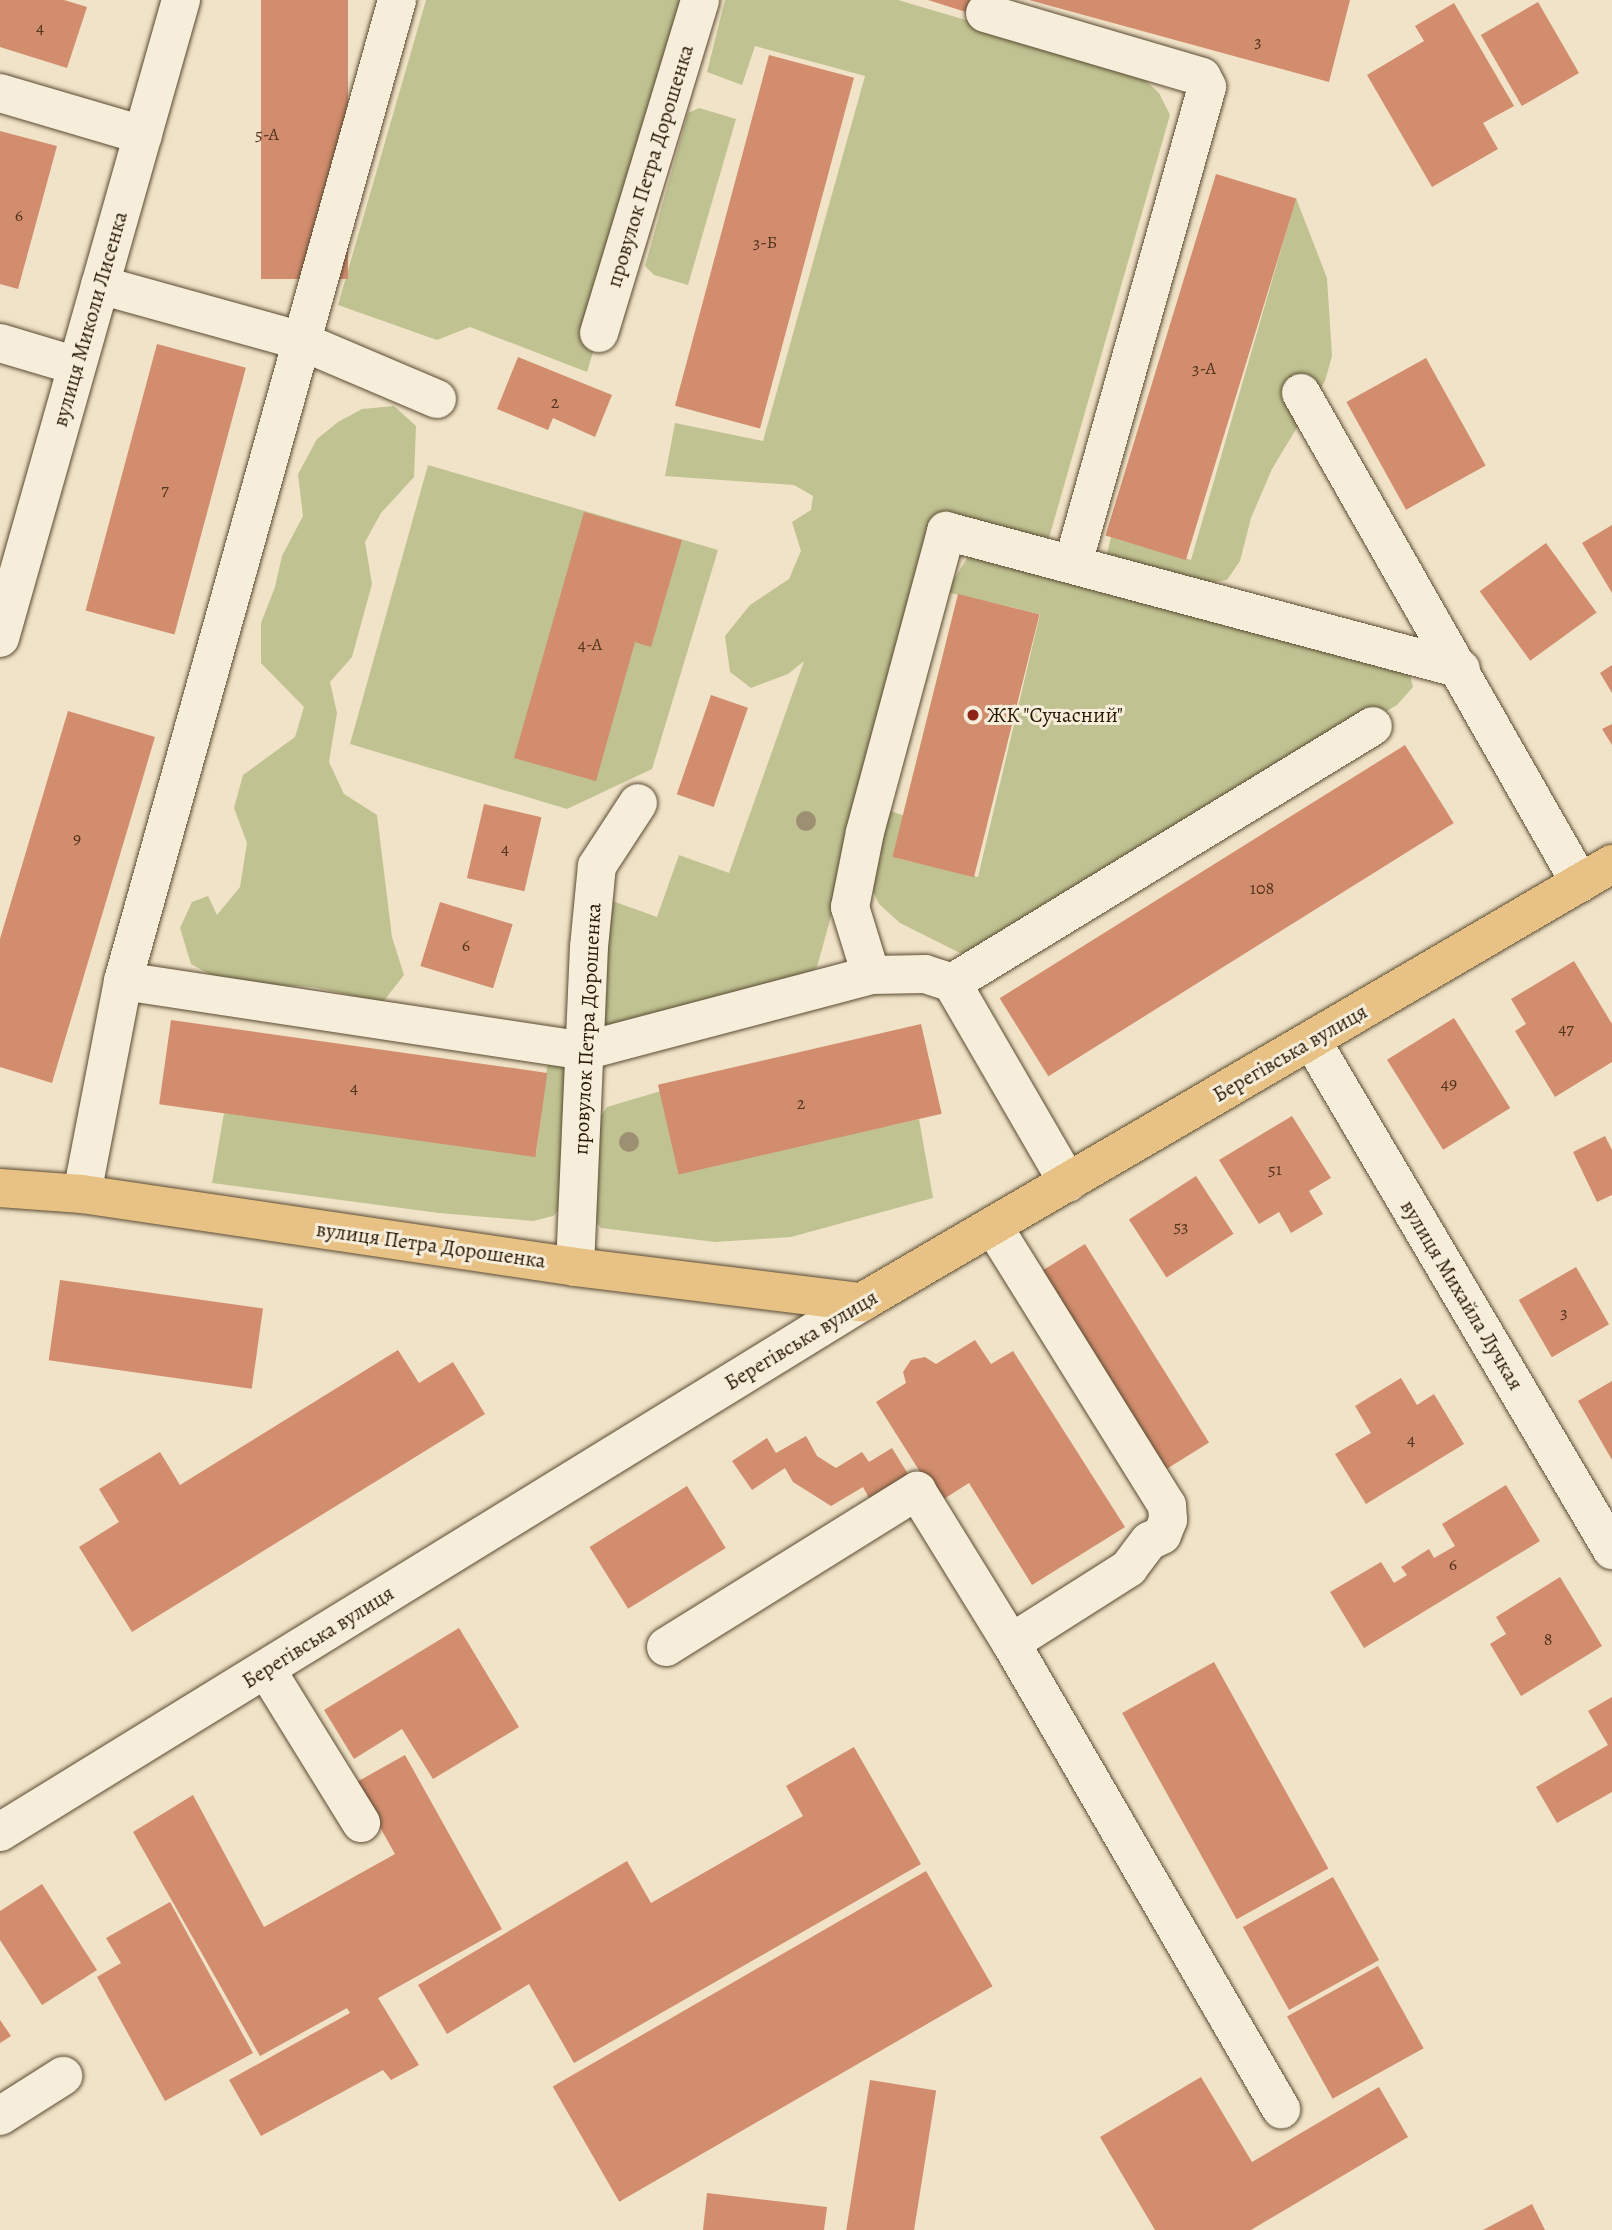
<!DOCTYPE html>
<html>
<head>
<meta charset="utf-8">
<style>
	body { margin:0 }
	#map { position:relative; width:1612px; height:2230px; overflow:hidden; background:#f1e3c7; font-family:Alegreya,serif }
	div>[style] { position:absolute }
	[style*='--x'] { left:calc(var(--x)*1px); top:calc(var(--y)*1px); width:calc(var(--w)*1px); rotate:calc(var(--a)*1deg) }
	.green>* { inset:0; background:#c0c292 }
	.building>* { inset:0; background:#d28c6e; transform-origin:0 0 }
	.roads { filter:drop-shadow(0 0 2px #5a4b32) drop-shadow(0 0 2px #5a4b32) }
	.minor>* { height:38px; margin:-19px; padding:0 19px; transform-origin:19px; border-radius:19px; background:#f6eddb }
	.major>* { height:38px; margin:-19px; padding:0 19px; transform-origin:19px; border-radius:19px; background:#e8c284 }
	.trees>* { width:20px; height:20px; margin:-10px; border-radius:50%; background:#9c8f72 }
	.dots>* { width:19px; height:19px; translate:-50% -50%; box-sizing:border-box; border:4px solid #f6eddb; border-radius:50% }
	span { translate:-50% -50%; white-space:nowrap; text-align:center; line-height:1.15; -webkit-text-stroke:6px #f6eddb; paint-order:stroke }
	.number-label { font-size:18px; color:#52351c }
	.number-label span { -webkit-text-stroke-width:0 }
	.street-label { font-size:21px; color:#281801 }
	.poi-label { font-size:21px; color:#281801 }
	.left { translate:0 -50%; text-align:left }
</style>
</head>
<body>
<div id="map">
	<div class="green">
		<div style="clip-path:polygon(426px 0,700px 0,587px 372px,470px 327px,437px 340px,338px 305px)"></div>
		<div style="clip-path:polygon(725px 0,898px 0,1134px 70px,1159px 93px,1170px 115px,1047px 545px,941px 520px,817px 967px,805px 980px,595px 1060px,607px 899px,657px 917px,679px 855px,729px 873px,804px 661px,788px 674px,751px 688px,730px 672px,725px 636px,750px 605px,789px 579px,801px 551px,792px 522px,811px 510px,813px 496px,794px 485px,665px 476px,675px 423px,763px 441px,865px 76px,755px 46px,742px 85px,707px 72px)"></div>
		<div style="clip-path:polygon(699px 108px,736px 119px,688px 285px,654px 275px,645px 266px,688px 113px)"></div>
		<div style="clip-path:polygon(1296px 198px,1327px 278px,1332px 356px,1325px 381px,1272px 469px,1251px 518px,1240px 561px,1227px 580px,1202px 584px,1105px 563px,1111px 537px,1191px 560px)"></div>
		<div style="clip-path:polygon(394px 406px,416px 426px,414px 477px,381px 513px,365px 542px,372px 584px,352px 657px,330px 682px,337px 713px,329px 762px,344px 794px,377px 815px,392px 937px,404px 975px,383px 1002px,313px 987px,226px 983px,191px 964px,180px 928px,192px 902px,208px 896px,217px 915px,240px 887px,247px 843px,234px 808px,243px 775px,295px 737px,304px 707px,261px 663px,261px 623px,275px 587px,282px 556px,303px 516px,298px 474px,317px 439px,338px 422px,362px 409px)"></div>
		<div style="clip-path:polygon(428px 465px,718px 550px,652px 769px,567px 809px,350px 744px)"></div>
		<div style="clip-path:polygon(969px 555px,1409px 671px,1413px 687px,1397px 705px,975px 955px,960px 953px,900px 923px,879px 904px,868px 881px,882px 825px,891px 811px,905px 816px,896px 858px,978px 877px,1040px 614px,946px 592px)"></div>
		<div style="clip-path:polygon(551px 1037px,577px 1040px,562px 1207px,553px 1216px,533px 1221px,439px 1213px,212px 1183px,224px 1113px,536px 1155px)"></div>
		<div style="clip-path:polygon(661px 1091px,680px 1172px,919px 1119px,933px 1198px,791px 1237px,715px 1242px,601px 1228px,594px 1220px,601px 1116px,607px 1107px)"></div>
	</div>
	<div class="building">
		<div style="clip-path:polygon(0 0,64px 0,87px 7px,67px 68px,0 47px)"></div>
		<div style="left:261px;top:0;width:87px;height:279px"></div>
		<div style="clip-path:polygon(928px 0,970px 0,966px 12px)"></div>
		<div style="clip-path:polygon(1029px 0,1350px 0,1329px 82px)"></div>
		<div style="left:1538px;top:2px;width:82px;height:66px;rotate:60deg"></div>
		<div style="clip-path:polygon(1454px 3px,1514px 106px,1483px 123px,1498px 149px,1432px 187px,1367px 75px,1424px 41px,1415px 26px)"></div>
		<div style="left:769px;top:55px;width:88px;height:363px;rotate:15deg"></div>
		<div style="clip-path:polygon(0 131px,57px 146px,18px 289px,0 284px)"></div>
		<div style="left:1216px;top:174px;width:84px;height:378px;rotate:17deg"></div>
		<div style="left:157px;top:344px;width:92px;height:276px;rotate:15deg"></div>
		<div style="clip-path:polygon(518px 357px,612px 395px,595px 437px,553px 418px,548px 430px,497px 409px)"></div>
		<div style="left:1426px;top:358px;width:123px;height:91px;rotate:61deg"></div>
		<div style="clip-path:polygon(584px 512px,682px 540px,651px 647px,635px 642px,596px 781px,514px 758px)"></div>
		<div style="clip-path:polygon(1612px 525px,1612px 593px,1582px 543px)"></div>
		<div style="left:1546px;top:543px;width:86px;height:82px;rotate:54deg"></div>
		<div style="left:958px;top:594px;width:84px;height:271px;rotate:14deg"></div>
		<div style="clip-path:polygon(1612px 665px,1612px 693px,1600px 673px)"></div>
		<div style="left:711px;top:695px;width:39px;height:105px;rotate:19deg"></div>
		<div style="clip-path:polygon(68px 711px,155px 737px,52px 1083px,0 1067px,0 939px)"></div>
		<div style="clip-path:polygon(1612px 724px,1612px 745px,1602px 729px)"></div>
		<div style="left:1405px;top:745px;width:92px;height:478px;rotate:58deg"></div>
		<div style="left:484px;top:804px;width:59px;height:76px;rotate:13deg"></div>
		<div style="left:440px;top:902px;width:76px;height:67px;rotate:17deg"></div>
		<div style="clip-path:polygon(1574px 961px,1612px 1024px,1612px 1062px,1555px 1097px,1515px 1031px,1526px 1024px,1511px 999px)"></div>
		<div style="left:1454px;top:1018px;width:106px;height:79px;rotate:58deg"></div>
		<div style="left:171px;top:1020px;width:380px;height:85px;rotate:8deg"></div>
		<div style="left:921px;top:1024px;width:92px;height:270px;rotate:77deg"></div>
		<div style="clip-path:polygon(1292px 1116px,1331px 1178px,1309px 1191px,1323px 1214px,1291px 1233px,1279px 1212px,1259px 1224px,1219px 1160px)"></div>
		<div style="clip-path:polygon(1605px 1136px,1612px 1150px,1612px 1195px,1597px 1202px,1573px 1152px)"></div>
		<div style="left:1196px;top:1176px;width:69px;height:80px;rotate:57deg"></div>
		<div style="left:1085px;top:1244px;width:234px;height:59px;rotate:58deg"></div>
		<div style="left:1576px;top:1267px;width:66px;height:66px;rotate:60deg"></div>
		<div style="left:60px;top:1280px;width:205px;height:81px;rotate:8deg"></div>
		<div style="clip-path:polygon(975px 1340px,991px 1364px,1013px 1351px,1125px 1527px,1032px 1585px,969px 1483px,939px 1502px,876px 1402px,906px 1383px,903px 1372px,911px 1360px,925px 1357px,936px 1364px)"></div>
		<div style="clip-path:polygon(398px 1350px,419px 1383px,453px 1362px,485px 1414px,132px 1632px,79px 1547px,119px 1522px,99px 1489px,160px 1452px,180px 1485px)"></div>
		<div style="clip-path:polygon(1401px 1378px,1417px 1405px,1434px 1394px,1464px 1444px,1366px 1504px,1335px 1454px,1371px 1433px,1355px 1406px)"></div>
		<div style="clip-path:polygon(1612px 1381px,1612px 1460px,1578px 1401px)"></div>
		<div style="clip-path:polygon(806px 1436px,817px 1456px,836px 1468px,862px 1452px,869px 1462px,892px 1448px,908px 1474px,869px 1498px,863px 1487px,831px 1506px,793px 1482px,785px 1468px,752px 1490px,732px 1461px,767px 1438px,776px 1453px)"></div>
		<div style="clip-path:polygon(1506px 1485px,1540px 1541px,1364px 1648px,1330px 1592px,1381px 1562px,1394px 1583px,1407px 1575px,1401px 1567px,1429px 1549px,1434px 1558px,1455px 1546px,1442px 1524px)"></div>
		<div style="left:687px;top:1486px;width:73px;height:115px;rotate:58deg"></div>
		<div style="clip-path:polygon(1560px 1577px,1602px 1646px,1521px 1696px,1490px 1644px,1506px 1634px,1496px 1617px)"></div>
		<div style="clip-path:polygon(459px 1628px,519px 1727px,433px 1779px,402px 1729px,354px 1759px,324px 1710px)"></div>
		<div style="left:1214px;top:1662px;width:236px;height:105px;rotate:61deg"></div>
		<div style="clip-path:polygon(1612px 1697px,1612px 1792px,1557px 1823px,1536px 1787px,1608px 1745px,1588px 1711px)"></div>
		<div style="clip-path:polygon(854px 1747px,921px 1864px,574px 2063px,529px 1984px,447px 2034px,418px 1985px,627px 1861px,651px 1903px,803px 1816px,786px 1786px)"></div>
		<div style="clip-path:polygon(405px 1755px,502px 1929px,378px 1998px,419px 2065px,391px 2080px,383px 2070px,261px 2136px,229px 2080px,350px 2013px,347px 2008px,260px 2056px,133px 1832px,193px 1795px,264px 1927px,395px 1854px,355px 1783px)"></div>
		<div style="left:926px;top:1871px;width:133px;height:431px;rotate:60deg"></div>
		<div style="left:1333px;top:1877px;width:95px;height:103px;rotate:61deg"></div>
		<div style="clip-path:polygon(42px 1884px,97px 1970px,42px 2005px,0 1940px,0 1911px)"></div>
		<div style="clip-path:polygon(170px 1902px,253px 2053px,165px 2101px,97px 1977px,121px 1963px,106px 1938px)"></div>
		<div style="left:1378px;top:1966px;width:94px;height:104px;rotate:61deg"></div>
		<div style="clip-path:polygon(0 2020px,11px 2036px,0 2043px)"></div>
		<div style="clip-path:polygon(1201px 2077px,1252px 2162px,1379px 2087px,1408px 2137px,1251px 2230px,1155px 2230px,1100px 2137px)"></div>
		<div style="left:870px;top:2080px;width:67px;height:152px;rotate:9deg"></div>
		<div style="clip-path:polygon(707px 2193px,827px 2207px,824px 2230px,703px 2230px)"></div>
		<div style="clip-path:polygon(1532px 2204px,1545px 2230px,1483px 2230px)"></div>
	</div>
	<div class="roads">
		<div class="minor">
			<div style="--x:985;--y:13;--w:226;--a:16.4"></div>
			<div style="--x:1202;--y:77;--w:11;--a:63"></div>
			<div style="--x:1207;--y:87;--w:495;--a:105.7"></div>
			<div style="--x:0;--y:93;--w:149;--a:16.4"></div>
			<div style="--x:100;--y:285;--w:205;--a:15.5"></div>
			<div style="--x:298;--y:340;--w:151;--a:23"></div>
			<div style="--x:599;--y:333;--w:348;--a:-73.1"></div>
			<div style="--x:0;--y:343;--w:80;--a:16.6"></div>
			<div style="--x:1301;--y:393;--w:564;--a:60.34"></div>
			<div style="--x:0;--y:638;--w:663;--a:-74.16"></div>
			<div style="--x:871;--y:975;--w:71;--a:-107.2"></div>
			<div style="--x:850;--y:907;--w:76;--a:-78.7"></div>
			<div style="--x:865;--y:832;--w:312;--a:-74.9"></div>
			<div style="--x:946;--y:531;--w:533;--a:15"></div>
			<div style="--x:123;--y:981;--w:466;--a:8.6"></div>
			<div style="--x:584;--y:1051;--w:297;--a:-14.8"></div>
			<div style="--x:871;--y:975;--w:54;--a:-1.1"></div>
			<div style="--x:925;--y:974;--w:28;--a:18"></div>
			<div style="--x:952;--y:983;--w:231;--a:59.9"></div>
			<div style="--x:952;--y:983;--w:493;--a:-31.4"></div>
			<div style="--x:1312;--y:1041;--w:591;--a:59.49"></div>
			<div style="--x:82;--y:1194;--w:217;--a:-79.1"></div>
			<div style="--x:123;--y:981;--w:1019;--a:-74.39"></div>
			<div style="--x:993;--y:1226;--w:329;--a:58.1"></div>
			<div style="--x:1167;--y:1505;--w:15;--a:86"></div>
			<div style="--x:1168;--y:1520;--w:16;--a:112"></div>
			<div style="--x:1162;--y:1535;--w:14;--a:155"></div>
			<div style="--x:1149;--y:1541;--w:34;--a:127"></div>
			<div style="--x:1129;--y:1568;--w:140;--a:147.6"></div>
			<div style="--x:1011;--y:1643;--w:539;--a:59.91"></div>
			<div style="--x:575;--y:1267;--w:320;--a:-87.5"></div>
			<div style="--x:589;--y:947;--w:81;--a:-84.4"></div>
			<div style="--x:597;--y:866;--w:75;--a:-56.9"></div>
			<div style="--x:666;--y:1647;--w:296;--a:-31.9"></div>
			<div style="--x:917;--y:1491;--w:179;--a:58.3"></div>
			<div style="--x:266;--y:1669;--w:181;--a:58.3"></div>
			<div style="--x:0;--y:1832;--w:1012;--a:-31.59"></div>
			<div style="--x:0;--y:2116;--w:75;--a:-32.4"></div>
		</div>
		<div class="major">
			<div style="--x:0;--y:1188;--w:82;--a:4.2"></div>
			<div style="--x:82;--y:1194;--w:498;--a:8.4"></div>
			<div style="--x:575;--y:1267;--w:289;--a:7"></div>
			<div style="--x:862;--y:1302;--w:869;--a:-30.28"></div>
		</div>
	</div>
	<div class="trees">
		<div style="left:806px;top:821px"></div>
		<div style="left:629px;top:1142px"></div>
	</div>
	<div class="dots">
		<div style="left:973px;top:715px;background:#8f2418"></div>
	</div>
	<div class="number-label">
		<span style="left:40px;top:27px">4</span>
		<span style="left:1258px;top:41px">3</span>
		<span style="left:267px;top:134px">5-А</span>
		<span style="left:19px;top:215px">6</span>
		<span style="left:765px;top:242px">3-Б</span>
		<span style="left:1204px;top:368px">3-А</span>
		<span style="left:555px;top:402px">2</span>
		<span style="left:165px;top:489px">7</span>
		<span style="left:590px;top:644px">4-А</span>
		<span style="left:77px;top:838px">9</span>
		<span style="left:505px;top:848px">4</span>
		<span style="left:1262px;top:888px">108</span>
		<span style="left:466px;top:945px">6</span>
		<span style="left:1566px;top:1028px">47</span>
		<span style="left:1449px;top:1083px">49</span>
		<span style="left:354px;top:1087px">4</span>
		<span style="left:801px;top:1103px">2</span>
		<span style="left:1275px;top:1169px">51</span>
		<span style="left:1181px;top:1226px">53</span>
		<span style="left:1564px;top:1312px">3</span>
		<span style="left:1411px;top:1439px">4</span>
		<span style="left:1453px;top:1564px">6</span>
		<span style="left:1548px;top:1639px">8</span>
	</div>
	<div class="street-label">
		<span style="left:650px;top:166px;rotate:-73deg">провулок Петра Дорошенка</span>
		<span style="left:90px;top:319px;rotate:-74deg">вулиця Миколи Лисенка</span>
		<span style="left:587px;top:1029px;rotate:-87deg">провулок Петра Дорошенка</span>
		<span style="left:1290px;top:1053px;rotate:-30deg">Берегівська вулиця</span>
		<span style="left:431px;top:1245px;rotate:8deg">вулиця Петра Дорошенка</span>
		<span style="left:1462px;top:1295px;rotate:59deg">вулиця Михайла Лучкая</span>
		<span style="left:801px;top:1340px;rotate:-31deg">Берегівська вулиця</span>
		<span style="left:318px;top:1637px;rotate:-32deg">Берегівська вулиця</span>
	</div>
	<div class="poi-label">
		<span class="left" style="left:987px;top:715px">ЖК "Сучасний"</span>
	</div>
</div>
</body>
</html>
